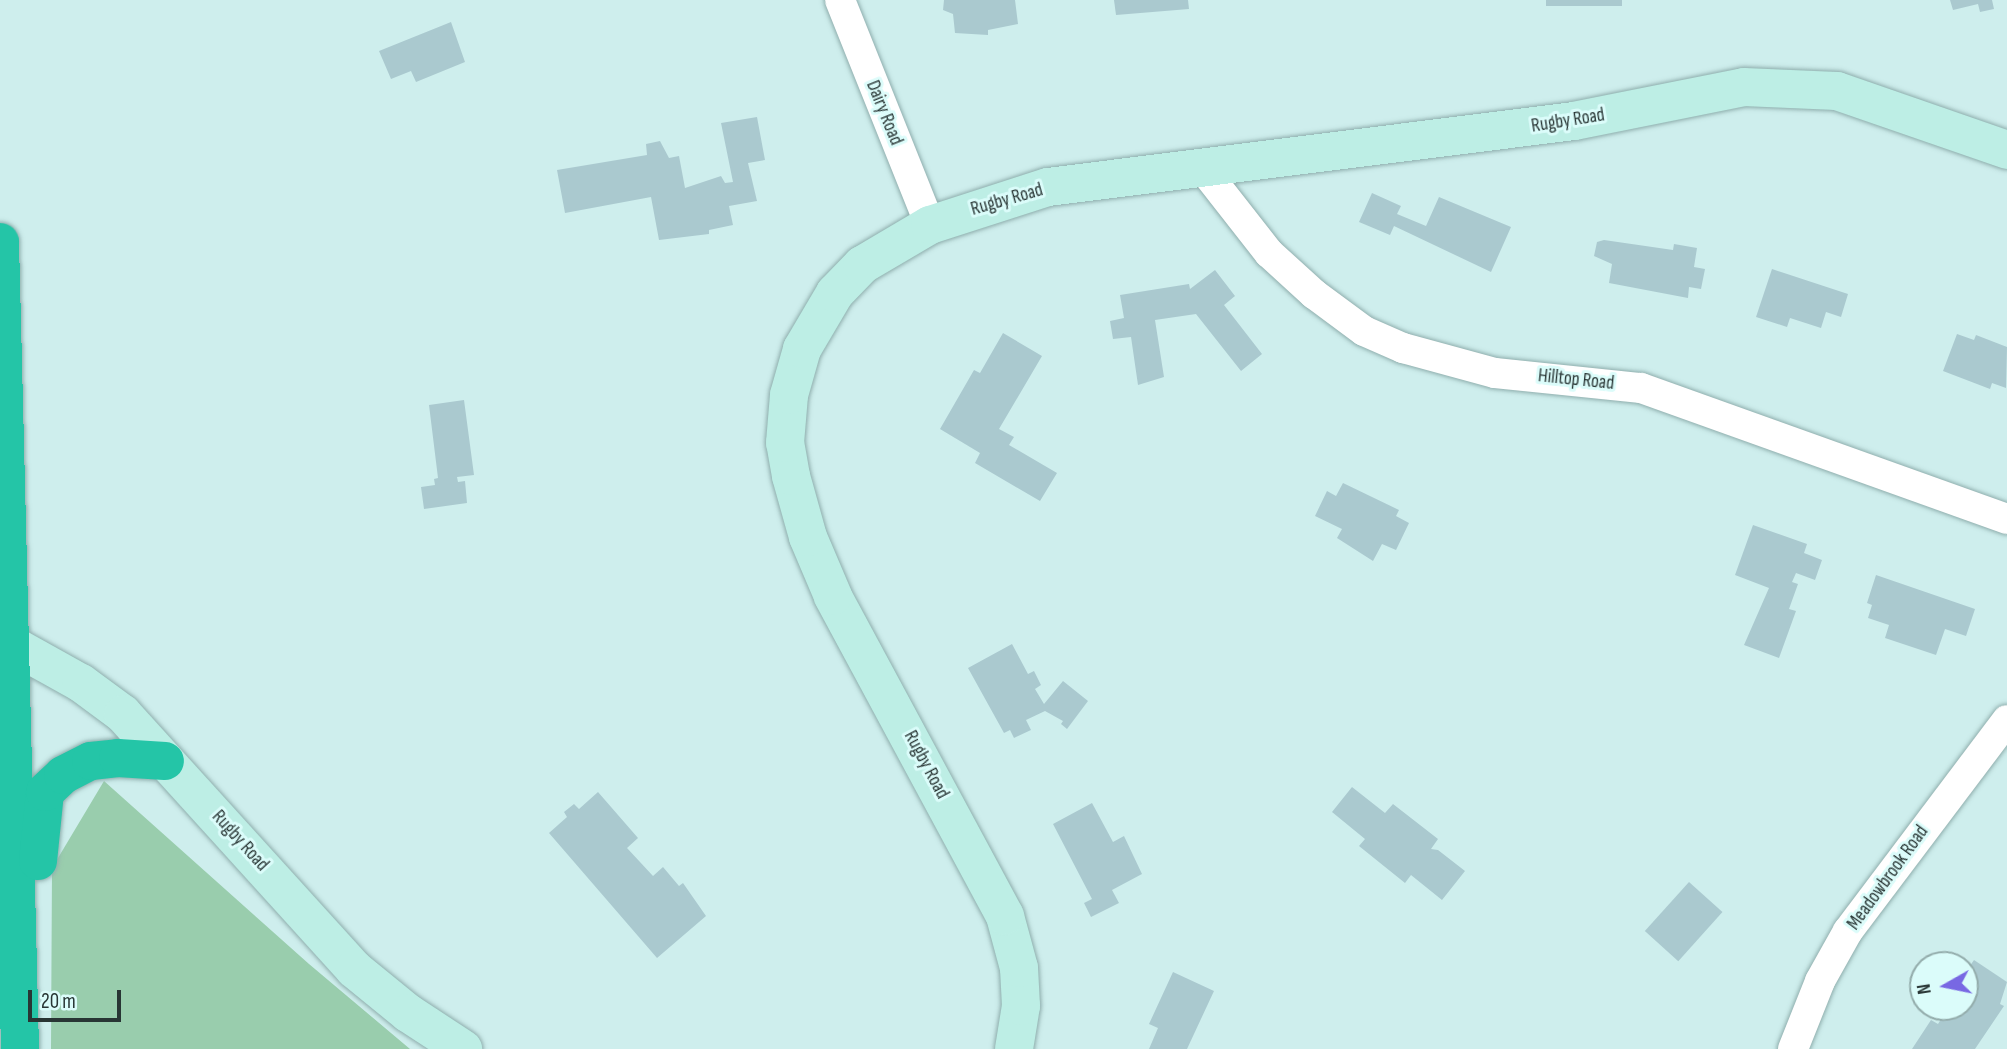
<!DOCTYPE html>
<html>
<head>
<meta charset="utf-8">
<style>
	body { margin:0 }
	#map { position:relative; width:2007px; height:1049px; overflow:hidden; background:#ceeeed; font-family:"Sofia Sans Condensed",sans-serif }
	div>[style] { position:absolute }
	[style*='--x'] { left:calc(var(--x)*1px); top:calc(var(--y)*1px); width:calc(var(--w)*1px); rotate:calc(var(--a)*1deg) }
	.green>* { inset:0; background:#99cdad }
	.building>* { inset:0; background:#aac9cf; transform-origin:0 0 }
	.roads { filter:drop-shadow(0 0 2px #8faead) drop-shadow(0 0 2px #8faead) }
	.street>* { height:30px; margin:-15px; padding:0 15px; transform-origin:15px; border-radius:15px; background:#fff }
	.secondary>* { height:38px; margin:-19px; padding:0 19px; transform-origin:19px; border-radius:19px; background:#bdeee5 }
	.highway>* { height:38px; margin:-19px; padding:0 19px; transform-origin:19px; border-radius:19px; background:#24c5a7 }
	span { translate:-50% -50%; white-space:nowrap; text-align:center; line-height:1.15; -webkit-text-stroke:6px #dbfcfa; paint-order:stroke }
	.street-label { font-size:19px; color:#283534 }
	.north { position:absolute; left:1909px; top:951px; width:70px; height:70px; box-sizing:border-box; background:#dbfcfa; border:2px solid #93acab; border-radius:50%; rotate:261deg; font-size:19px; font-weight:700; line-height:28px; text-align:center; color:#283534 }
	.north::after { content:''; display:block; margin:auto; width:24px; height:32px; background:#7868e3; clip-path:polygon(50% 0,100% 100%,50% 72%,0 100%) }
	.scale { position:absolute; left:28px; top:990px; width:93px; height:32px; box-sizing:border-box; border:4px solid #283534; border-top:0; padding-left:9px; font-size:21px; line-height:24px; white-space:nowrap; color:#283534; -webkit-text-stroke:5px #dbfcfa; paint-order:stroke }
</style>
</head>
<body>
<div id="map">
	<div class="green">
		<div style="clip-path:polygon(104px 781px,309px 964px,410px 1049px,51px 1049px,52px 868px)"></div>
	</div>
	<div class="building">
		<div style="clip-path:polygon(944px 0,1015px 0,1018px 24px,988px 30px,988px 35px,955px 33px,953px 14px,943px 10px)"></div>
		<div style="clip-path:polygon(1114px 0,1188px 0,1189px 9px,1116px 15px)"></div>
		<div style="left:1546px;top:0;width:76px;height:6px"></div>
		<div style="clip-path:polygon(1950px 0,1992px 0,1994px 9px,1980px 12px,1978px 4px,1953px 10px)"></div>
		<div style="clip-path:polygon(451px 22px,465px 62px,416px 82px,411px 71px,391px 79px,379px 51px)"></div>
		<div style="clip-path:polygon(757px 117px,765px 160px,748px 163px,757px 201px,729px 206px,733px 225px,709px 230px,709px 234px,659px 240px,651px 197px,565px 213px,557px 170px,647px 155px,646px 144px,660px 141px,669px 158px,679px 156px,685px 188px,721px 176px,725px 183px,733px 182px,721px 123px)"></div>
		<div style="clip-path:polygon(1372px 193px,1401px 206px,1397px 214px,1426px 226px,1439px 197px,1511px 227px,1491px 272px,1394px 226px,1390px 235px,1359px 222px)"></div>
		<div style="clip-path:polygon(1604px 240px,1673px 250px,1674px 244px,1697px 248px,1694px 267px,1705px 269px,1701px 289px,1689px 287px,1688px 298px,1609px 283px,1612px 264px,1594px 256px,1597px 242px)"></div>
		<div style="clip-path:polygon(1772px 269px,1848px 294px,1841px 317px,1826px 312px,1821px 328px,1790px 318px,1787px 327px,1756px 317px)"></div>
		<div style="clip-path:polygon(1215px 270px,1235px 296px,1224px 305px,1262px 354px,1241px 371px,1196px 314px,1155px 320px,1164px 377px,1138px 385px,1131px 337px,1113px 339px,1110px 321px,1124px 318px,1120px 295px,1189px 284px,1190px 289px)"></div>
		<div style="clip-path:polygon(1003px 333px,1042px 356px,999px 429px,1014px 437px,1009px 445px,1057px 473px,1040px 501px,975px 463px,980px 453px,940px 429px,974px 370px,980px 373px)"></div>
		<div style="clip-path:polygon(1957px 334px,1974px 340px,1976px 335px,2007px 347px,2006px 388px,1992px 383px,1990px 389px,1943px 371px)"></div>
		<div style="clip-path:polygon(464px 400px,474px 475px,457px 477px,458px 482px,465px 481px,467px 503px,424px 509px,421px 487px,435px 485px,434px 479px,438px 478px,429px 405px)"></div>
		<div style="clip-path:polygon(1343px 483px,1399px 510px,1396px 516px,1409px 523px,1396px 550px,1382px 544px,1373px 561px,1337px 538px,1342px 529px,1315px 516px,1327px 491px,1336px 496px)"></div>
		<div style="clip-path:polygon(1753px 525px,1807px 544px,1804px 553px,1822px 560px,1815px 580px,1796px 573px,1792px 582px,1798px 584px,1789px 609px,1796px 611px,1779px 658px,1744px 645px,1769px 588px,1735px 575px)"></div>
		<div style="clip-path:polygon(1876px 575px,1975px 609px,1966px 636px,1945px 629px,1936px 655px,1885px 638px,1889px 625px,1868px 618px,1872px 605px,1867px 603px)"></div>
		<div style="clip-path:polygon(1012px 644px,1028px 674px,1034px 671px,1041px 685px,1035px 689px,1044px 704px,1063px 681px,1088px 701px,1067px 729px,1061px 724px,1063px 721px,1045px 711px,1026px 720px,1031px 730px,1014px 738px,1010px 730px,1004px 733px,968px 668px)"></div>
		<div style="clip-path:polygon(1352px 787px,1385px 813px,1393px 804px,1438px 839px,1431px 849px,1438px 850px,1465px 871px,1442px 900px,1411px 875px,1405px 883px,1359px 846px,1365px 839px,1332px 812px)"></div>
		<div style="clip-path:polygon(598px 792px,638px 838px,627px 848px,653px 876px,663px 867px,679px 886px,683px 883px,706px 916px,657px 958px,549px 833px,567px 817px,564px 812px,574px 804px,579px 809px)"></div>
		<div style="clip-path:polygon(1092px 803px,1113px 842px,1124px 836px,1142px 874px,1112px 890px,1119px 903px,1091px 917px,1084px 903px,1092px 899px,1053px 824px)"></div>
		<div style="left:1689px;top:882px;width:45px;height:66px;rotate:42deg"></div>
		<div style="clip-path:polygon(1974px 960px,2007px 982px,2000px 1004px,2004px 1006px,1975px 1049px,1912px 1049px,1931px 1020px,1938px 1024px,1949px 1007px,1965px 1007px,1965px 973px)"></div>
		<div style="clip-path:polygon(1173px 972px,1214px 991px,1187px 1049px,1149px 1049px,1158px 1028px,1149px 1024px)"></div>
	</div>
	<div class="roads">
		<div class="street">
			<div style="--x:840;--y:0;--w:242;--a:68.2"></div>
			<div style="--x:1200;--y:165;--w:112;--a:51.9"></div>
			<div style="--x:1269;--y:253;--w:61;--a:42.3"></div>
			<div style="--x:1314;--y:294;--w:62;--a:36.5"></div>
			<div style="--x:1364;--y:331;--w:43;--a:23.6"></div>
			<div style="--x:1403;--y:348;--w:95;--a:15.2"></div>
			<div style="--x:1495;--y:373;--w:147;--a:5.9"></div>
			<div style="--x:1641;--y:388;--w:389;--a:19.7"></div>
			<div style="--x:1793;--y:1049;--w:73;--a:-68.3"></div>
			<div style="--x:1820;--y:981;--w:57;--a:-60.8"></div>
			<div style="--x:1848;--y:931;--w:264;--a:-53"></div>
		</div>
		<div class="secondary">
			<div style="--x:0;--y:638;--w:93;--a:29.1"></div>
			<div style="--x:81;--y:683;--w:52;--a:36.4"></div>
			<div style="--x:123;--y:714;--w:344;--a:47.8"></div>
			<div style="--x:354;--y:969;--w:70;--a:39.2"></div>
			<div style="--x:408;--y:1013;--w:66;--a:33.2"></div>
			<div style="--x:1014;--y:1049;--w:44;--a:-80.8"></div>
			<div style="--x:1021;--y:1006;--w:38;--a:-93"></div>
			<div style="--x:1019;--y:968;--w:54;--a:-105.1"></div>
			<div style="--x:1005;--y:916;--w:363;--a:-118.3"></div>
			<div style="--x:833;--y:596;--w:64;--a:-113"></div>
			<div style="--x:808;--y:537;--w:63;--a:-105.6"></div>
			<div style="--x:791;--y:476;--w:34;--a:-100"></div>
			<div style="--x:785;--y:443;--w:48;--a:-85.2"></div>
			<div style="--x:789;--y:395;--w:48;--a:-74.2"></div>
			<div style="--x:802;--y:349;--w:65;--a:-59.5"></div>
			<div style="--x:835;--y:293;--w:39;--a:-46"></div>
			<div style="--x:862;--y:265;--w:79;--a:-30.5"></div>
			<div style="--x:930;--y:225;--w:124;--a:-17.9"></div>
			<div style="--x:1048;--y:187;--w:530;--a:-7.15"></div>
			<div style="--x:1574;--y:121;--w:173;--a:-11.3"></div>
			<div style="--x:1744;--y:87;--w:93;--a:2.5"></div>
			<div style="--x:1837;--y:91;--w:180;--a:19.1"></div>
		</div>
		<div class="highway">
			<div style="--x:0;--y:242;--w:807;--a:88.58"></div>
			<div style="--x:38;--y:861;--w:69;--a:-84.2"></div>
			<div style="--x:45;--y:792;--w:25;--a:-43"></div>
			<div style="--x:63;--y:775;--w:31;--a:-27"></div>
			<div style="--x:91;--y:761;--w:27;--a:-6"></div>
			<div style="--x:118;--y:758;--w:47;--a:3.7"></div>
		</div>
	</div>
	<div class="street-label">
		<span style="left:884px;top:113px;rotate:68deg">Dairy Road</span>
		<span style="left:1568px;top:121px;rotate:-9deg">Rugby Road</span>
		<span style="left:1007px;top:200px;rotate:-16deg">Rugby Road</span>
		<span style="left:1576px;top:380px;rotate:6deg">Hilltop Road</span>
		<span style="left:926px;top:765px;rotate:62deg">Rugby Road</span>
		<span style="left:240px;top:841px;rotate:48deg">Rugby Road</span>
		<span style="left:1888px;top:878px;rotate:-54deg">Meadowbrook Road</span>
	</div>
	<div class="north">N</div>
	<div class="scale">20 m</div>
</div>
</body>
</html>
